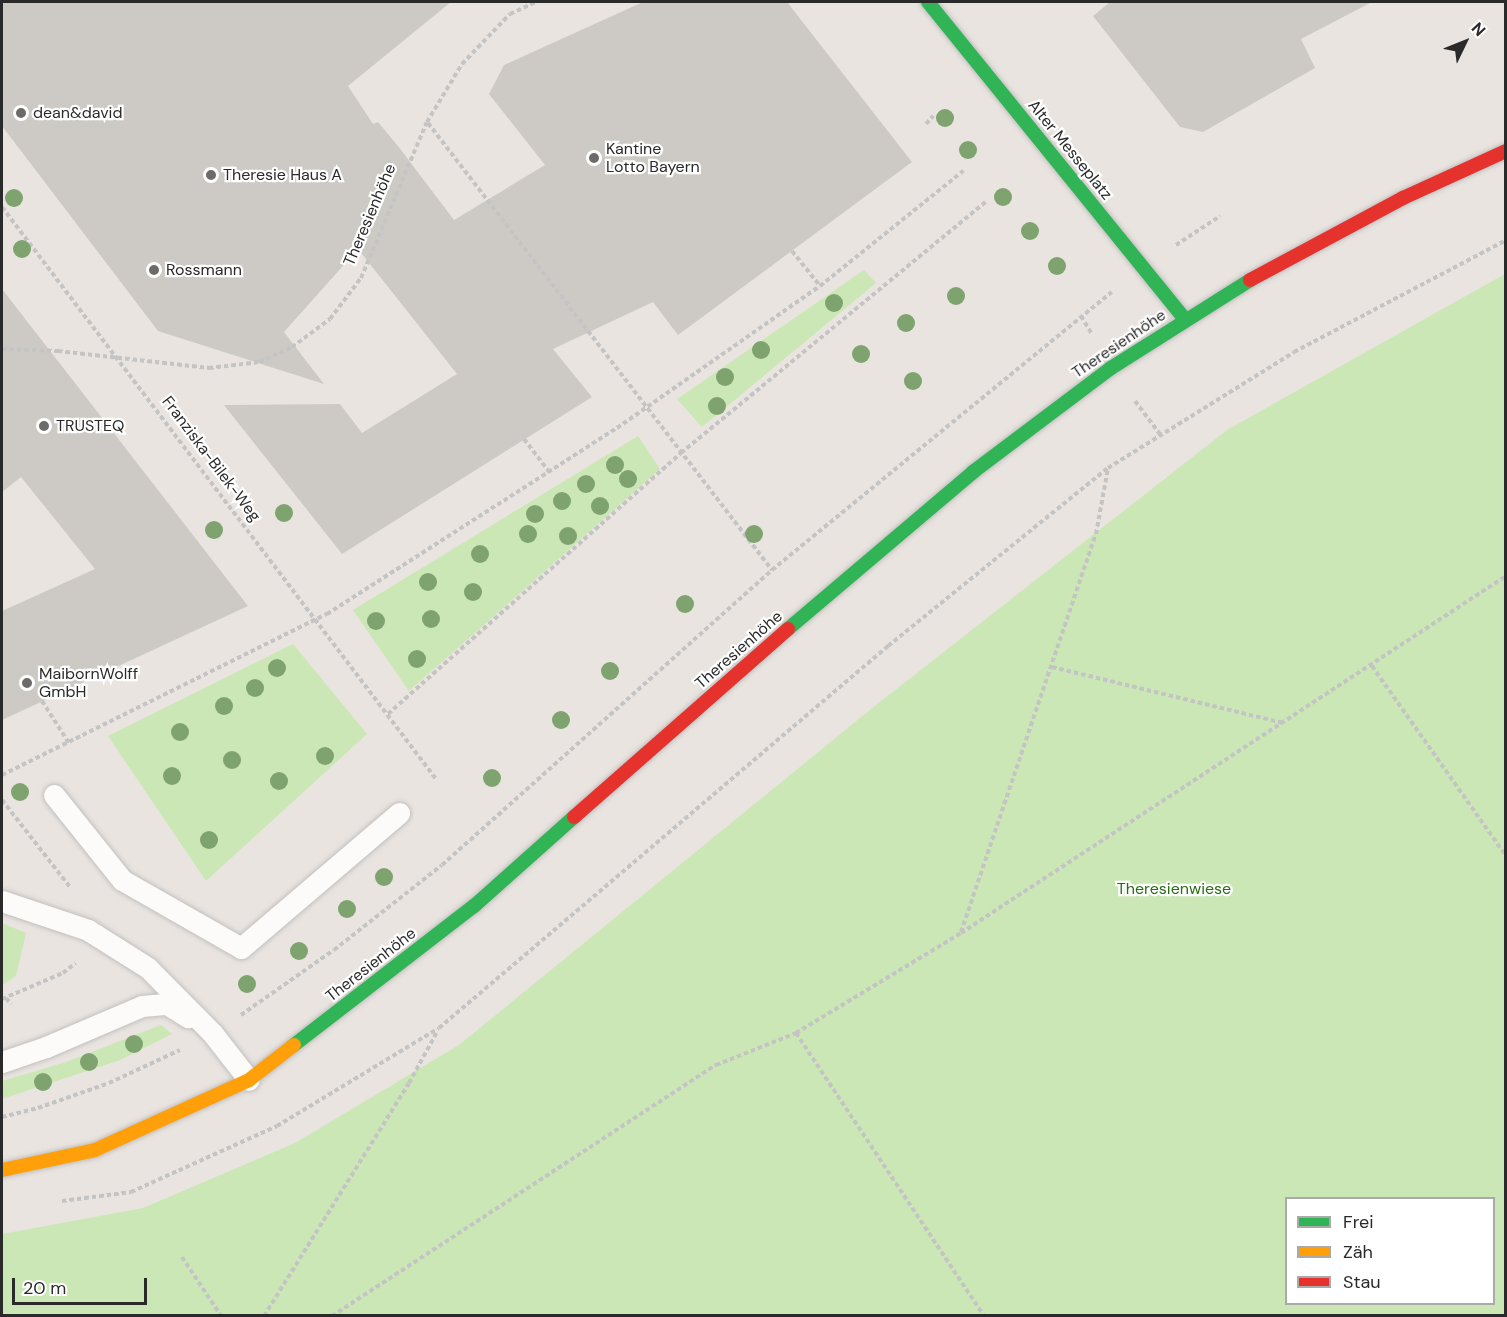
<!DOCTYPE html>
<html>
<head>
<meta charset="utf-8">
<style>
	body { margin:0 }
	#map { position:relative; width:1507px; height:1317px; overflow:hidden; background:#e9e4df; font-family:"DM Sans",sans-serif }
	div>[style] { position:absolute }
	[style*='--x'] { left:calc(var(--x)*1px); top:calc(var(--y)*1px); width:calc(var(--w)*1px); rotate:calc(var(--a)*1deg) }
	.green>* { inset:0; background:#cbe7b5 }
	.building>* { inset:0; background:#cdcac6 }
	.path>* { height:4px; margin-top:-2px; transform-origin:0; background:repeating-linear-gradient(90deg,#c5c4c4 0 4.5px,transparent 0 7.5px) }
	.roads { filter:drop-shadow(0 0 2px #c2c0c1) drop-shadow(0 0 2px #c2c0c1) }
	.lane>* { height:21px; margin:-10.5px; padding:0 10.5px; transform-origin:10.5px; border-radius:10.5px; background:#fcfbfa }
	.fast>* { height:14px; margin:-7px; padding:0 7px; transform-origin:7px; border-radius:7px; background:#30b455 }
	.slow>* { height:14px; margin:-7px; padding:0 7px; transform-origin:7px; border-radius:7px; background:#ff9f0a }
	.jam>* { height:14px; margin:-7px; padding:0 7px; transform-origin:7px; border-radius:7px; background:#e5322d }
	.trees>* { width:18px; height:18px; margin:-9px; border-radius:50%; background:#7fa36f }
	.dots>* { width:16px; height:16px; translate:-50% -50%; box-sizing:border-box; border:3px solid #fff; border-radius:50% }
	span { translate:-50% -50%; white-space:nowrap; text-align:center; line-height:1.15; -webkit-text-stroke:4.5px #fff; paint-order:stroke }
	.poi-label { font-size:16px; color:#2a2a2a }
	.left { translate:0 -50%; text-align:left }
	.street-label { font-size:16px; color:#2a2a2a }
	.park-label { font-size:16px; color:#296d14 }
	.frame { position:absolute; inset:0; border:3px solid #2a2a2a; pointer-events:none }
	.legend { position:absolute; left:1285px; top:1197px; width:210px; height:108px; box-sizing:border-box; background:#fff; border:2px solid #aaa; margin:0; padding:8px 10px; list-style:none; font-size:18px; color:#2a2a2a }
	.legend li { display:flex; align-items:center; gap:12px; height:30px }
	.legend b { width:30px; border:2px solid #aaa }
	.north { position:absolute; left:1435px; top:12px; width:60px; height:60px; -webkit-text-stroke:4px #fff; paint-order:stroke; rotate:47deg; font-size:16px; font-weight:700; line-height:24px; text-align:center; color:#2a2a2a }
	.north::after { content:''; display:block; margin:auto; width:21px; height:27px; background:#2a2a2a; clip-path:polygon(50% 0,100% 100%,50% 72%,0 100%) }
	.scale { position:absolute; left:12px; top:1278px; width:135px; height:27px; box-sizing:border-box; border:3px solid #2a2a2a; border-top:0; padding-left:8px; font-size:18px; line-height:21px; white-space:nowrap; color:#2a2a2a; -webkit-text-stroke:4px #fff; paint-order:stroke }
</style>
</head>
<body>
<div id="map">
	<div class="green">
		<div style="clip-path:polygon(864px 270px,876px 283px,702px 427px,677px 399px)"></div>
		<div style="clip-path:polygon(evenodd,1505px 274px,1505px 1315px,2px 1315px,2px 1234px,143px 1208px,295px 1143px,459px 1045px,871px 709px,1227px 430px,1505px 274px,1286px 1198px,1494px 1198px,1494px 1304px,1286px 1304px,1286px 1198px)"></div>
		<div style="clip-path:polygon(638px 436px,660px 469px,409px 691px,353px 610px)"></div>
		<div style="clip-path:polygon(293px 644px,367px 734px,206px 881px,108px 736px)"></div>
		<div style="clip-path:polygon(2px 923px,26px 933px,16px 976px,2px 985px)"></div>
		<div style="clip-path:polygon(161px 1025px,172px 1034px,120px 1060px,2px 1099px,2px 1081px,66px 1062px)"></div>
	</div>
	<div class="building">
		<div style="clip-path:polygon(2px 2px,451px 2px,348px 86px,373px 124px,378px 122px,398px 146px,454px 220px,545px 165px,489px 94px,504px 65px,643px 2px,787px 2px,912px 162px,678px 335px,653px 302px,553px 349px,592px 397px,342px 554px,224px 405px,340px 404px,362px 433px,457px 374px,358px 249px,284px 332px,324px 384px,158px 331px,2px 126px)"></div>
		<div style="clip-path:polygon(1110px 2px,1372px 2px,1301px 39px,1315px 68px,1203px 132px,1180px 127px,1093px 16px)"></div>
		<div style="clip-path:polygon(2px 289px,248px 606px,2px 720px,2px 611px,95px 569px,21px 477px,2px 492px)"></div>
	</div>
	<div class="path">
		<div style="--x:428;--y:123;--w:564;--a:52.42"></div>
		<div style="--x:926;--y:124;--w:11;--a:-49"></div>
		<div style="--x:2;--y:207;--w:718;--a:52.81"></div>
		<div style="--x:1176;--y:245;--w:53;--a:-33.4"></div>
		<div style="--x:792;--y:251;--w:45;--a:51.3"></div>
		<div style="--x:1081;--y:316;--w:21;--a:59"></div>
		<div style="--x:2;--y:349;--w:56;--a:2"></div>
		<div style="--x:58;--y:351;--w:152;--a:6.4"></div>
		<div style="--x:209;--y:368;--w:50;--a:-6.8"></div>
		<div style="--x:259;--y:362;--w:36;--a:-24"></div>
		<div style="--x:292;--y:347;--w:47;--a:-36.4"></div>
		<div style="--x:330;--y:319;--w:51;--a:-52.9"></div>
		<div style="--x:361;--y:278;--w:169;--a:-67.1"></div>
		<div style="--x:427;--y:122;--w:68;--a:-58.9"></div>
		<div style="--x:462;--y:64;--w:69;--a:-46.2"></div>
		<div style="--x:510;--y:14;--w:29;--a:-25"></div>
		<div style="--x:1135;--y:401;--w:41;--a:52.9"></div>
		<div style="--x:524;--y:439;--w:43;--a:52.6"></div>
		<div style="--x:1372;--y:666;--w:232;--a:54.8"></div>
		<div style="--x:1052;--y:667;--w:238;--a:13.6"></div>
		<div style="--x:42;--y:701;--w:50;--a:57.3"></div>
		<div style="--x:388;--y:714;--w:392;--a:-41.7"></div>
		<div style="--x:681;--y:453;--w:396;--a:-39.5"></div>
		<div style="--x:2;--y:775;--w:363;--a:-26.4"></div>
		<div style="--x:327;--y:614;--w:345;--a:-32.7"></div>
		<div style="--x:617;--y:428;--w:248;--a:-35"></div>
		<div style="--x:820;--y:286;--w:184;--a:-38.8"></div>
		<div style="--x:2;--y:800;--w:110;--a:52"></div>
		<div style="--x:961;--y:932;--w:420;--a:-71.3"></div>
		<div style="--x:1096;--y:534;--w:67;--a:-79.7"></div>
		<div style="--x:6;--y:998;--w:8;--a:50"></div>
		<div style="--x:2;--y:999;--w:66;--a:-23.1"></div>
		<div style="--x:63;--y:973;--w:16;--a:-38"></div>
		<div style="--x:241;--y:1015;--w:113;--a:-35"></div>
		<div style="--x:334;--y:950;--w:137;--a:-38.2"></div>
		<div style="--x:442;--y:865;--w:443;--a:-41.8"></div>
		<div style="--x:772;--y:570;--w:439;--a:-39.3"></div>
		<div style="--x:796;--y:1033;--w:340;--a:56.4"></div>
		<div style="--x:2;--y:1117;--w:37;--a:-14"></div>
		<div style="--x:38;--y:1108;--w:75;--a:-19.4"></div>
		<div style="--x:109;--y:1083;--w:78;--a:-24.9"></div>
		<div style="--x:62;--y:1201;--w:70;--a:-7.4"></div>
		<div style="--x:131;--y:1192;--w:160;--a:-24.3"></div>
		<div style="--x:277;--y:1126;--w:189;--a:-31.2"></div>
		<div style="--x:439;--y:1028;--w:590;--a:-40.39"></div>
		<div style="--x:888;--y:646;--w:283;--a:-39"></div>
		<div style="--x:1108;--y:468;--w:219;--a:-31.9"></div>
		<div style="--x:1294;--y:352;--w:240;--a:-27.8"></div>
		<div style="--x:182;--y:1257;--w:71;--a:56.5"></div>
		<div style="--x:264;--y:1316;--w:274;--a:-58.1"></div>
		<div style="--x:409;--y:1083;--w:60;--a:-61.3"></div>
		<div style="--x:332;--y:1316;--w:459;--a:-33.2"></div>
		<div style="--x:716;--y:1065;--w:86;--a:-21.8"></div>
		<div style="--x:796;--y:1033;--w:193;--a:-31.2"></div>
		<div style="--x:961;--y:933;--w:652;--a:-33.23"></div>
	</div>
	<div class="roads">
		<div class="lane">
			<div style="--x:54;--y:795;--w:109;--a:51.3"></div>
			<div style="--x:122;--y:880;--w:137;--a:29.7"></div>
			<div style="--x:241;--y:948;--w:208;--a:-40.5"></div>
			<div style="--x:2;--y:901;--w:91;--a:18.6"></div>
			<div style="--x:88;--y:930;--w:71;--a:32.3"></div>
			<div style="--x:148;--y:968;--w:93;--a:45.4"></div>
			<div style="--x:213;--y:1034;--w:58;--a:52"></div>
			<div style="--x:2;--y:1062;--w:46;--a:-18.8"></div>
			<div style="--x:46;--y:1047;--w:104;--a:-23.1"></div>
			<div style="--x:142;--y:1006;--w:25;--a:-5"></div>
			<div style="--x:167;--y:1004;--w:25;--a:32"></div>
		</div>
		<div class="fast">
			<div style="--x:928;--y:2;--w:408;--a:51"></div>
			<div style="--x:788;--y:629;--w:243;--a:-40.3"></div>
			<div style="--x:973;--y:472;--w:173;--a:-37"></div>
			<div style="--x:1111;--y:368;--w:165;--a:-32.3"></div>
			<div style="--x:294;--y:1045;--w:227;--a:-37.7"></div>
			<div style="--x:474;--y:906;--w:134;--a:-41.7"></div>
		</div>
		<div class="slow">
			<div style="--x:2;--y:1170;--w:95;--a:-12.1"></div>
			<div style="--x:95;--y:1150;--w:169;--a:-24.4"></div>
			<div style="--x:249;--y:1080;--w:57;--a:-37.9"></div>
		</div>
		<div class="jam">
			<div style="--x:1250;--y:280;--w:174;--a:-28.2"></div>
			<div style="--x:1403;--y:198;--w:113;--a:-24.5"></div>
			<div style="--x:574;--y:817;--w:285;--a:-41.3"></div>
		</div>
	</div>
	<div class="trees">
		<div style="left:945px;top:118px"></div>
		<div style="left:968px;top:150px"></div>
		<div style="left:1003px;top:197px"></div>
		<div style="left:14px;top:198px"></div>
		<div style="left:1030px;top:231px"></div>
		<div style="left:22px;top:249px"></div>
		<div style="left:1057px;top:266px"></div>
		<div style="left:956px;top:296px"></div>
		<div style="left:834px;top:303px"></div>
		<div style="left:906px;top:323px"></div>
		<div style="left:761px;top:350px"></div>
		<div style="left:861px;top:354px"></div>
		<div style="left:725px;top:377px"></div>
		<div style="left:913px;top:381px"></div>
		<div style="left:717px;top:406px"></div>
		<div style="left:615px;top:465px"></div>
		<div style="left:628px;top:479px"></div>
		<div style="left:586px;top:484px"></div>
		<div style="left:562px;top:501px"></div>
		<div style="left:600px;top:506px"></div>
		<div style="left:284px;top:513px"></div>
		<div style="left:535px;top:514px"></div>
		<div style="left:214px;top:530px"></div>
		<div style="left:528px;top:534px"></div>
		<div style="left:754px;top:534px"></div>
		<div style="left:568px;top:536px"></div>
		<div style="left:480px;top:554px"></div>
		<div style="left:428px;top:582px"></div>
		<div style="left:473px;top:592px"></div>
		<div style="left:685px;top:604px"></div>
		<div style="left:431px;top:619px"></div>
		<div style="left:376px;top:621px"></div>
		<div style="left:417px;top:659px"></div>
		<div style="left:277px;top:668px"></div>
		<div style="left:610px;top:671px"></div>
		<div style="left:255px;top:688px"></div>
		<div style="left:224px;top:706px"></div>
		<div style="left:561px;top:720px"></div>
		<div style="left:180px;top:732px"></div>
		<div style="left:325px;top:756px"></div>
		<div style="left:232px;top:760px"></div>
		<div style="left:172px;top:776px"></div>
		<div style="left:492px;top:778px"></div>
		<div style="left:279px;top:781px"></div>
		<div style="left:20px;top:792px"></div>
		<div style="left:209px;top:840px"></div>
		<div style="left:384px;top:877px"></div>
		<div style="left:347px;top:909px"></div>
		<div style="left:299px;top:951px"></div>
		<div style="left:247px;top:984px"></div>
		<div style="left:134px;top:1044px"></div>
		<div style="left:89px;top:1062px"></div>
		<div style="left:43px;top:1082px"></div>
	</div>
	<div class="dots">
		<div style="left:21px;top:113px;background:#6d6b69"></div>
		<div style="left:594px;top:158px;background:#6d6b69"></div>
		<div style="left:211px;top:175px;background:#6d6b69"></div>
		<div style="left:154px;top:270px;background:#6d6b69"></div>
		<div style="left:44px;top:426px;background:#6d6b69"></div>
		<div style="left:27px;top:683px;background:#6d6b69"></div>
	</div>
	<div class="poi-label">
		<span class="left" style="left:33px;top:113px">dean&amp;david</span>
		<span class="left" style="left:606px;top:158px">Kantine<br>Lotto Bayern</span>
		<span class="left" style="left:223px;top:175px">Theresie Haus A</span>
		<span class="left" style="left:166px;top:270px">Rossmann</span>
		<span class="left" style="left:56px;top:426px">TRUSTEQ</span>
		<span class="left" style="left:39px;top:683px">MaibornWolff<br>GmbH</span>
	</div>
	<div class="street-label">
		<span style="left:1070px;top:150px;rotate:51deg">Alter Messeplatz</span>
		<span style="left:370px;top:215px;rotate:-67deg">Theresienhöhe</span>
		<span style="left:1119px;top:344px;rotate:-34deg">Theresienhöhe</span>
		<span style="left:211px;top:459px;rotate:53deg">Franziska-Bilek-Weg</span>
		<span style="left:739px;top:650px;rotate:-41deg">Theresienhöhe</span>
		<span style="left:371px;top:965px;rotate:-38deg">Theresienhöhe</span>
	</div>
	<div class="park-label">
		<span style="left:1174px;top:889px">Theresienwiese</span>
	</div>
	<div class="frame"></div>
	<ul class="legend">
	<li><b style="height:8px;background:#30b455"></b>Frei</li>
	<li><b style="height:8px;background:#ff9f0a"></b>Zäh</li>
	<li><b style="height:8px;background:#e5322d"></b>Stau</li>
	</ul>
	<div class="north">N</div>
	<div class="scale">20 m</div>
</div>
</body>
</html>
